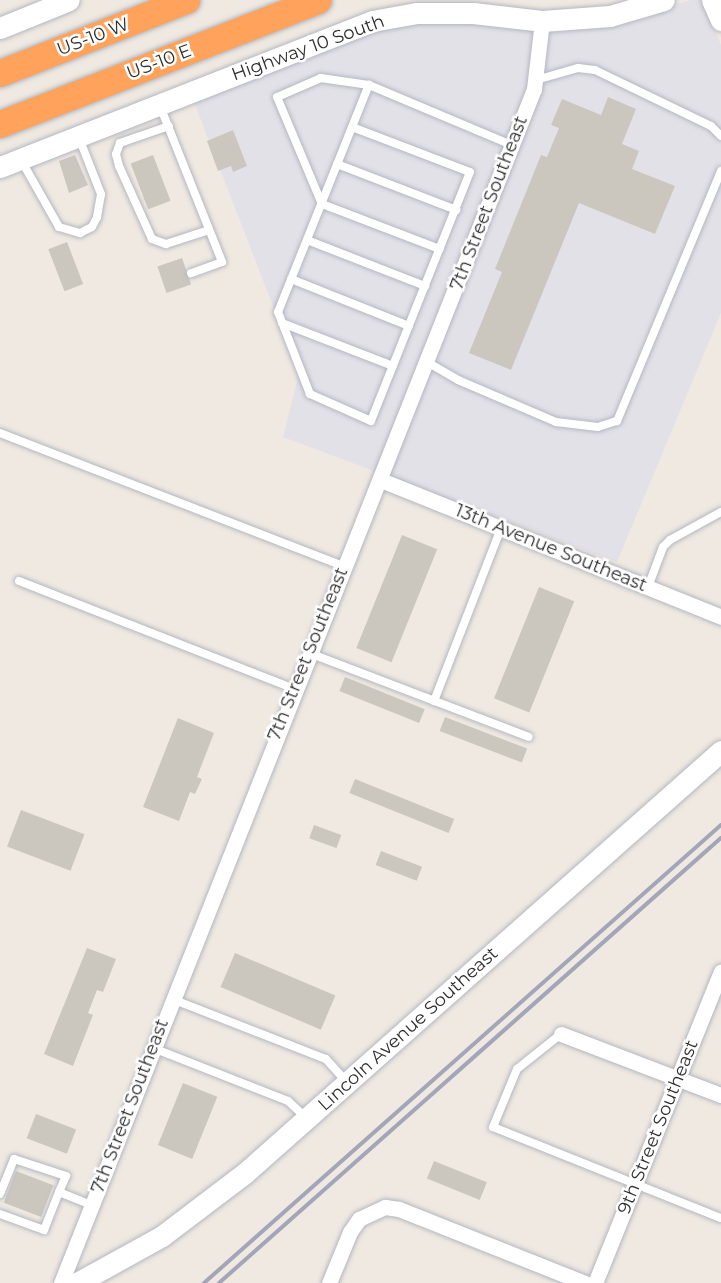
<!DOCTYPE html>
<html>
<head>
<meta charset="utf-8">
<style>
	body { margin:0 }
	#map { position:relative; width:721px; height:1283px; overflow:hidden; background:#efe9e1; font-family:Montserrat,sans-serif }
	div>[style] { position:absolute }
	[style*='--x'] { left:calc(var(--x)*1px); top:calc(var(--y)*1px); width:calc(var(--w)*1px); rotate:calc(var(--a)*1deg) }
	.industrial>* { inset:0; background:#e3e1e8 }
	.building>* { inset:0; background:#cbc7bf; transform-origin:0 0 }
	.roads { filter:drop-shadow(0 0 2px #b4b7c1) drop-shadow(0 0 2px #b4b7c1) }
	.lane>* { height:8px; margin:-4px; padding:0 4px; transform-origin:4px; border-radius:4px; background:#fff }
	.street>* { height:15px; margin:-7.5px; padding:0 7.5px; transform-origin:7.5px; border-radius:7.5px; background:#fff }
	.secondary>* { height:21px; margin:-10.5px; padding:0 10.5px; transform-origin:10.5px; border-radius:10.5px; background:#fff }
	.highway>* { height:27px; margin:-13.5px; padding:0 13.5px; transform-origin:13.5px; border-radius:13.5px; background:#ffa35c }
	.rail>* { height:4px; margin:-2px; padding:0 2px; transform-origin:2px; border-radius:2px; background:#a3a6b8 }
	span { translate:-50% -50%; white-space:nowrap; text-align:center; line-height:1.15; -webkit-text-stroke:5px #fff; paint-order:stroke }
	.street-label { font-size:18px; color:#2e2e2e }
</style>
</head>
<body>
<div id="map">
	<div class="industrial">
		<div style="clip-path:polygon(691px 0,703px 0,721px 45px,721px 313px,617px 562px,283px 437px,299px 373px,192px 97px,372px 26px,421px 19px,529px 30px,590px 29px)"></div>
	</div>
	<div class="building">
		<div style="clip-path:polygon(608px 97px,636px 109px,622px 144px,639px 151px,632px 169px,675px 186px,655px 234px,579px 203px,511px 370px,469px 353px,502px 272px,495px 269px,541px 155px,547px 157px,559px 128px,551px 125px,562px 99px,601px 115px)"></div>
		<div style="clip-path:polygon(233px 130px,247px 166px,233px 172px,231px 166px,218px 171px,207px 141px)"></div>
		<div style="clip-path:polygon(75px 155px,88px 185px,69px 193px,59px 161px)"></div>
		<div style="left:153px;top:155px;width:49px;height:24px;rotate:69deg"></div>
		<div style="left:67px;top:242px;width:45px;height:20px;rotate:69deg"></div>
		<div style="left:182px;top:258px;width:28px;height:26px;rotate:71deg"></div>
		<div style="left:402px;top:535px;width:38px;height:122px;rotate:22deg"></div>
		<div style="left:539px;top:587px;width:38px;height:120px;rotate:22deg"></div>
		<div style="left:345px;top:677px;width:86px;height:15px;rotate:22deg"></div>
		<div style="left:445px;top:717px;width:88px;height:15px;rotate:21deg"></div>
		<div style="clip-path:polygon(178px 718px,214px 733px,197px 777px,202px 779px,195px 794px,190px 792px,179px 821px,143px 807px)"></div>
		<div style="left:355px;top:779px;width:107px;height:15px;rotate:22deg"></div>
		<div style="left:21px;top:810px;width:68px;height:39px;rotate:21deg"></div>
		<div style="left:314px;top:825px;width:29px;height:14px;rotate:20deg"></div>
		<div style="left:381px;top:851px;width:44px;height:15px;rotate:21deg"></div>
		<div style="clip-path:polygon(87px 948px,116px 959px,103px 992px,97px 990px,88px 1013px,93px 1015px,73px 1066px,44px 1054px)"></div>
		<div style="left:235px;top:953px;width:109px;height:37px;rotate:23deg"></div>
		<div style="left:183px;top:1083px;width:37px;height:67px;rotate:22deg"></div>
		<div style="left:36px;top:1114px;width:43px;height:26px;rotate:21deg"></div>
		<div style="left:434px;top:1161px;width:57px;height:19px;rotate:22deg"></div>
		<div style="left:16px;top:1171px;width:40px;height:34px;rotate:21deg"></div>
	</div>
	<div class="roads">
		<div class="lane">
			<div style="--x:536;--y:80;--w:44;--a:-15.9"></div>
			<div style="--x:578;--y:68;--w:17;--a:7"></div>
			<div style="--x:595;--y:70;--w:129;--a:25.8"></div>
			<div style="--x:711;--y:126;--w:14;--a:45"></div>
			<div style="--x:369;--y:85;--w:49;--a:-171.7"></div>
			<div style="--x:321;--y:78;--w:48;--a:156.6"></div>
			<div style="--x:277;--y:97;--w:116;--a:67.2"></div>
			<div style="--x:322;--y:204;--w:126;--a:20.9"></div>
			<div style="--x:160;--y:106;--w:168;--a:68.3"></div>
			<div style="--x:222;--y:262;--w:33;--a:160"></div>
			<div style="--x:169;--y:126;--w:52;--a:160.9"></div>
			<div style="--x:120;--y:143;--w:12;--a:110"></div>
			<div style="--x:116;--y:154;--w:12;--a:76"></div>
			<div style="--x:119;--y:166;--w:80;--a:65.7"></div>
			<div style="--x:152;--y:239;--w:15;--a:20"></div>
			<div style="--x:166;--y:244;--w:45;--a:-18"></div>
			<div style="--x:352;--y:127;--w:126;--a:20.9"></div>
			<div style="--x:470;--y:172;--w:268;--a:111.7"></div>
			<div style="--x:371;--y:421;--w:67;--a:-156.1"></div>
			<div style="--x:310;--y:394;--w:88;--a:-111.3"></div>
			<div style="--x:278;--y:312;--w:245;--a:-68.2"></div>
			<div style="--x:369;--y:85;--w:155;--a:22.8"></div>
			<div style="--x:21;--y:160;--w:77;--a:60.4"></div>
			<div style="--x:59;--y:227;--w:22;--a:16"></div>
			<div style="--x:80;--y:233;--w:13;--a:-27"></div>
			<div style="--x:92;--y:227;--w:11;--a:-63"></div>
			<div style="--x:97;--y:217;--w:23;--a:-80"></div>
			<div style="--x:101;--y:194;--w:60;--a:-111.4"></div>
			<div style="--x:337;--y:164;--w:128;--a:21.1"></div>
			<div style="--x:307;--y:240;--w:127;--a:21.3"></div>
			<div style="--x:291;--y:279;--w:127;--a:21.7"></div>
			<div style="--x:282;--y:323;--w:119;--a:21.2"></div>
			<div style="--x:427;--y:362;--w:36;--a:30"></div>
			<div style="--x:458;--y:380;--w:107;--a:23.2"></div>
			<div style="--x:556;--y:422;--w:42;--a:6.8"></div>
			<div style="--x:598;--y:427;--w:20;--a:-18"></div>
			<div style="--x:617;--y:421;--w:271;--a:-67.4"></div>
			<div style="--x:0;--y:433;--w:368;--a:21.2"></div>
			<div style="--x:19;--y:581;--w:295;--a:21.4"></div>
			<div style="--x:648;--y:587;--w:43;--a:-69.4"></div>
			<div style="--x:663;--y:547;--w:10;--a:-45"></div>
			<div style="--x:670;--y:540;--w:58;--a:-28.8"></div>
			<div style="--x:309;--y:653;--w:235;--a:20.9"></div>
			<div style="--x:434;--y:701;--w:186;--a:-68.8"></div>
			<div style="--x:172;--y:999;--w:165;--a:21.3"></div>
			<div style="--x:326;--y:1059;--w:31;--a:48"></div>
			<div style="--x:561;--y:1034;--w:56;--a:141.5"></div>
			<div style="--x:517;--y:1069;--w:63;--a:112.5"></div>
			<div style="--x:493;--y:1127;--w:245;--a:21.8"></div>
			<div style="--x:153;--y:1048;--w:145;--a:21.4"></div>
			<div style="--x:288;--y:1101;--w:25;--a:43"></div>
			<div style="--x:0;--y:1194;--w:38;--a:-68"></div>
			<div style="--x:14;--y:1159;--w:55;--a:18.1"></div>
			<div style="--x:66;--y:1176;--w:17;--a:114"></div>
			<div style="--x:59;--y:1192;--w:35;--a:22"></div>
			<div style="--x:0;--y:1214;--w:47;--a:20"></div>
			<div style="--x:44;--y:1230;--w:41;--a:-68.5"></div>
		</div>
		<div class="street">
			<div style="--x:381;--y:480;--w:367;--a:21.9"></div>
			<div style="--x:561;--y:1034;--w:171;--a:20.9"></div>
			<div style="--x:61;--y:1283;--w:1284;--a:-68.39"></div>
			<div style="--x:534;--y:89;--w:68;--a:-83.3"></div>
			<div style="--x:329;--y:1283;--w:55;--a:-67.6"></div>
			<div style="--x:350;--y:1232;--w:16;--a:-55"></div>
			<div style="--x:359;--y:1219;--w:29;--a:-25"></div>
			<div style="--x:385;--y:1207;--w:14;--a:8"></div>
			<div style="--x:399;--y:1209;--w:200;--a:21.7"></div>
			<div style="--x:595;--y:1283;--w:336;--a:-68"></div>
		</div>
		<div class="secondary">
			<div style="--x:712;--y:0;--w:22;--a:66"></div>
			<div style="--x:0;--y:28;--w:74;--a:-22.1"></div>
			<div style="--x:0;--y:167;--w:400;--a:-21.4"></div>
			<div style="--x:372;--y:21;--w:46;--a:-10.1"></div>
			<div style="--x:417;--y:13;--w:56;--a:0"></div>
			<div style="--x:473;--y:13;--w:69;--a:6.6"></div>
			<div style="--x:542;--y:21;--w:68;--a:-4.2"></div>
			<div style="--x:610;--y:16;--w:56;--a:-16.5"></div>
			<div style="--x:77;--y:1283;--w:97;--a:-28.9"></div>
			<div style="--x:162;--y:1236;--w:104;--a:-37.2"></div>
			<div style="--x:245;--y:1173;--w:636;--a:-41.56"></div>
		</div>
		<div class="highway">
			<div style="--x:0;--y:73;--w:200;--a:-21.4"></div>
			<div style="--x:0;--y:124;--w:341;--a:-21.3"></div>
		</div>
	</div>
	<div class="rail">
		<div style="--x:204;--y:1283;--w:691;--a:-41.54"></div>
		<div style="--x:219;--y:1283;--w:671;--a:-41.56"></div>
	</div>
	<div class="street-label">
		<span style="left:93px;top:37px;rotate:-21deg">US-10 W</span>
		<span style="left:308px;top:48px;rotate:-20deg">Highway 10 South</span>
		<span style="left:159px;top:62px;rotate:-21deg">US-10 E</span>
		<span style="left:489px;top:203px;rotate:-69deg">7th Street Southeast</span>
		<span style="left:551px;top:548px;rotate:22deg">13th Avenue Southeast</span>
		<span style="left:308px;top:654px;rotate:-68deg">7th Street Southeast</span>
		<span style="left:408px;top:1029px;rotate:-42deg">Lincoln Avenue Southeast</span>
		<span style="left:130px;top:1106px;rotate:-69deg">7th Street Southeast</span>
		<span style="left:658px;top:1127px;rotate:-68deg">9th Street Southeast</span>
	</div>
</div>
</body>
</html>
